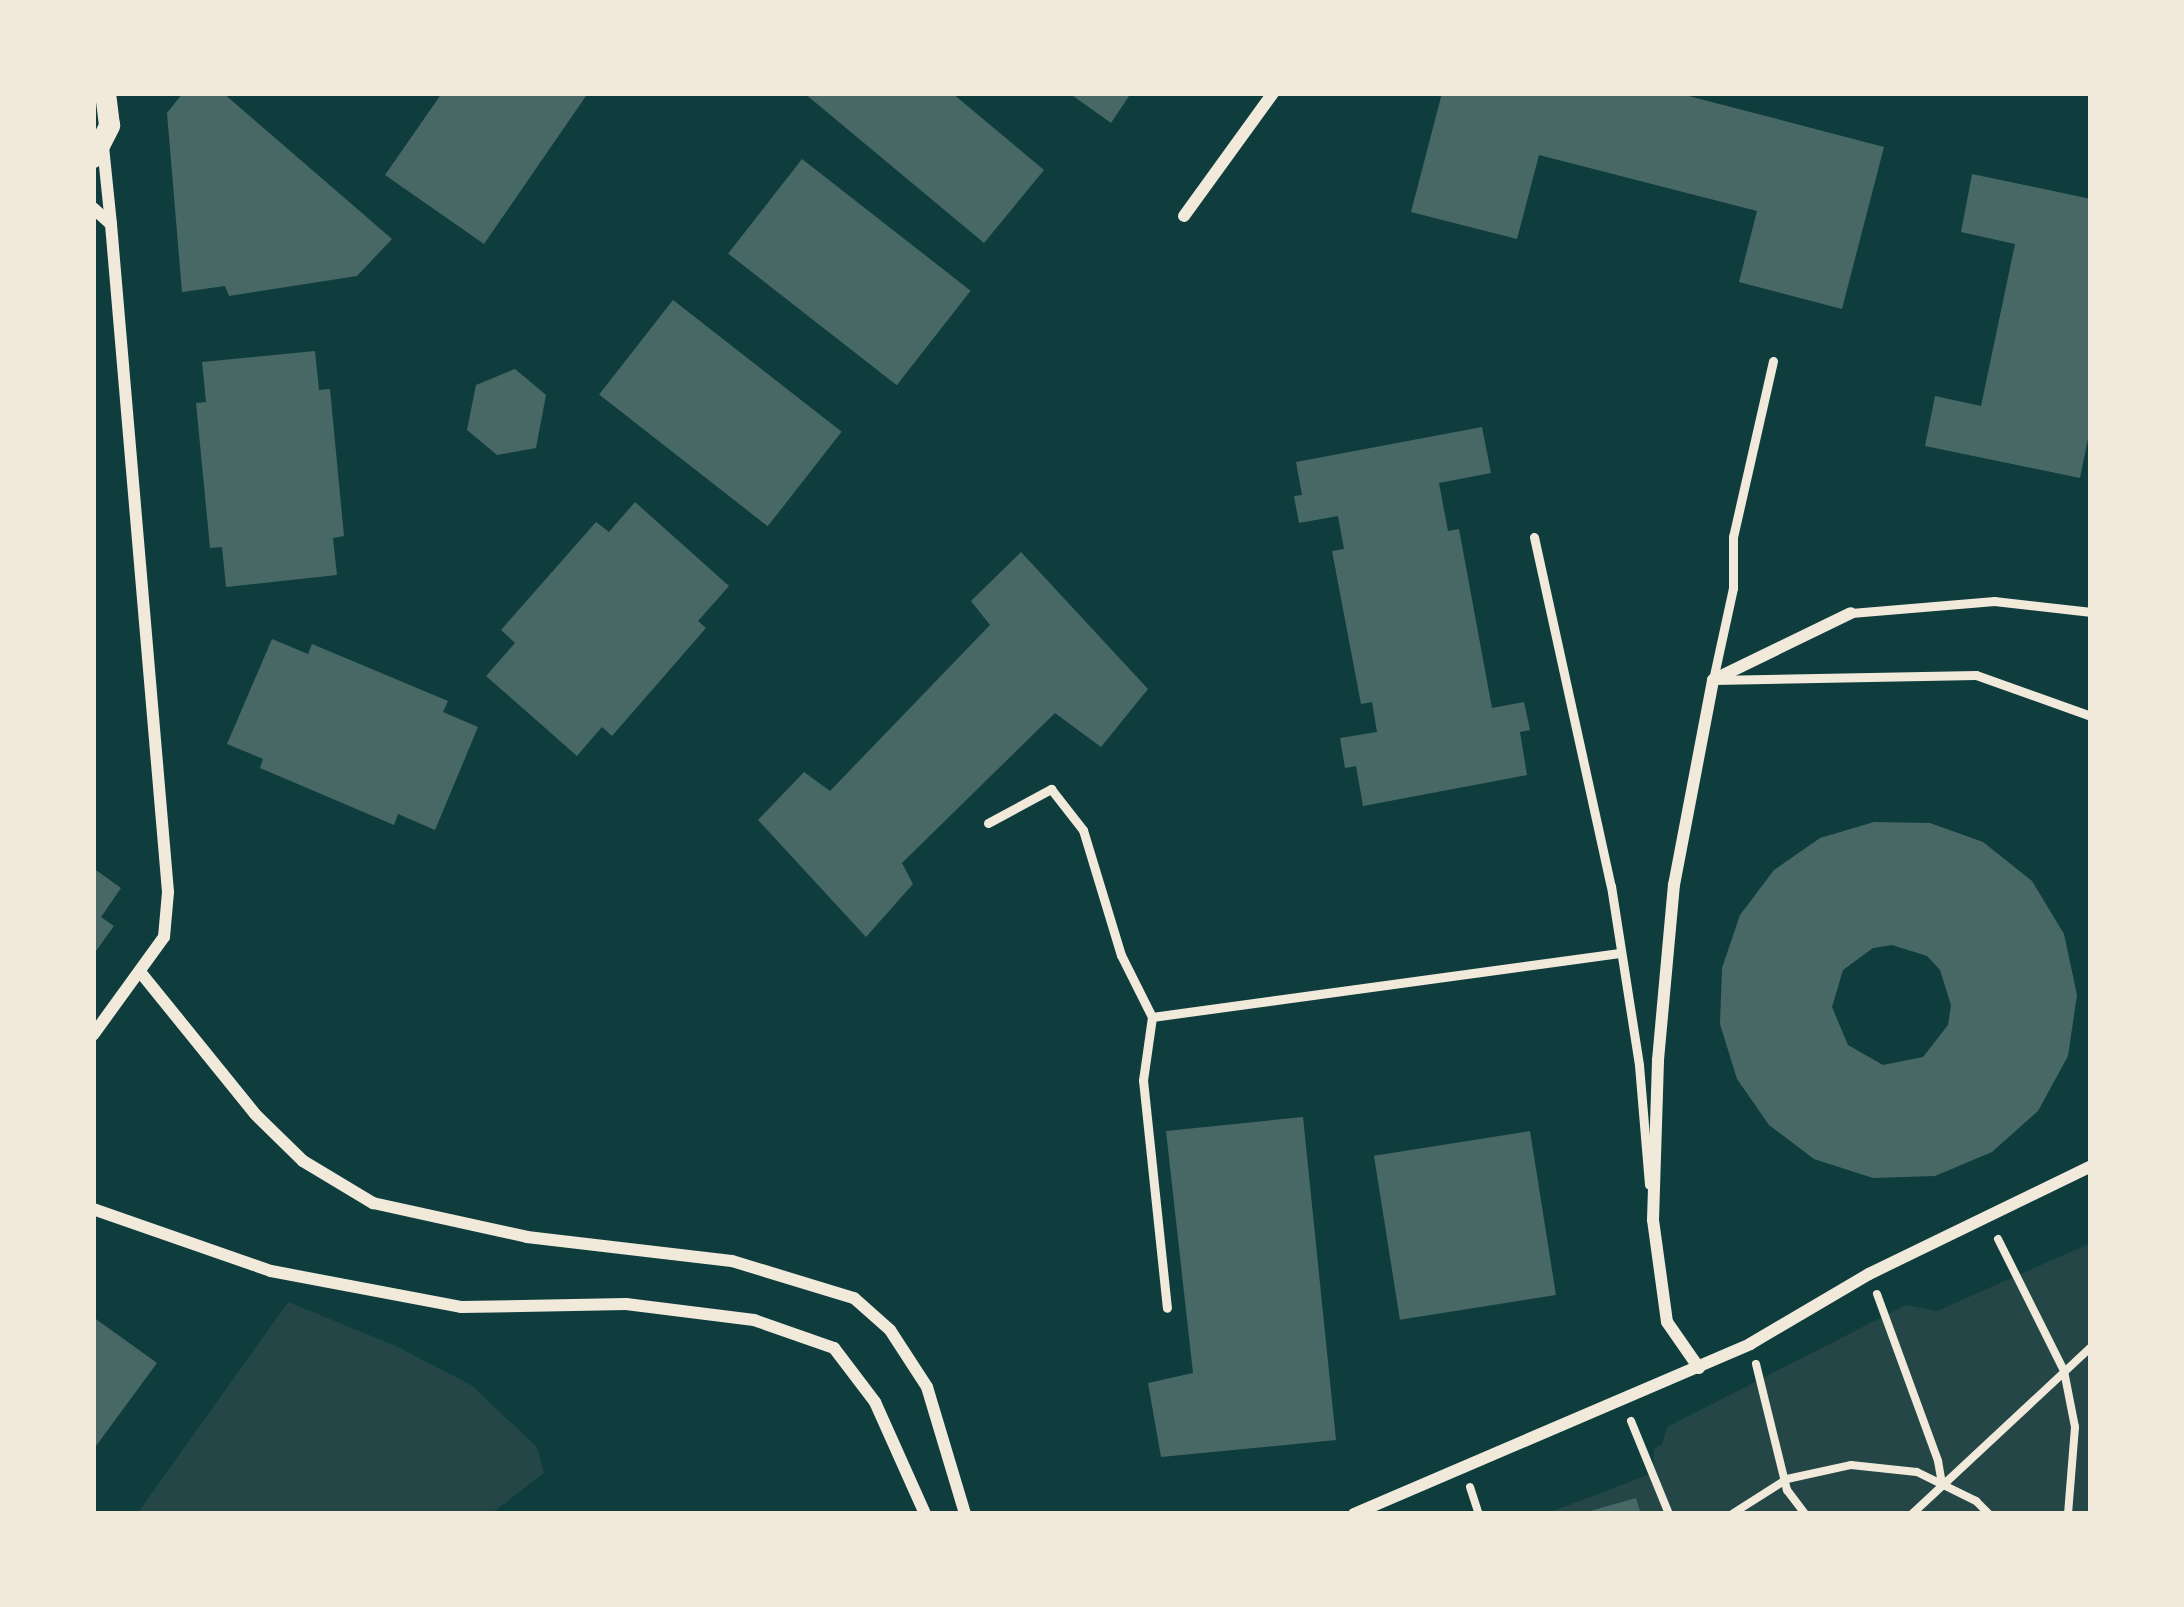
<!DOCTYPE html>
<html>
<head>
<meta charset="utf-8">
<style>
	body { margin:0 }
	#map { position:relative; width:2184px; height:1607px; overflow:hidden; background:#0f3d3e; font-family:Montserrat,sans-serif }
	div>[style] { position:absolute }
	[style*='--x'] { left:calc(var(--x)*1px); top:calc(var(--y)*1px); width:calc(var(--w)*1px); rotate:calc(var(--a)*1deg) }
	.green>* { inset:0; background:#244646 }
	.building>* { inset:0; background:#486865; transform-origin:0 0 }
	.path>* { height:8px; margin:-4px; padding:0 4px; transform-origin:4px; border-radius:4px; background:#f1e9da }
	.service>* { height:9px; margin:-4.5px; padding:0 4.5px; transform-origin:4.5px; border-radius:4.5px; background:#f1e9da }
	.minor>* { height:12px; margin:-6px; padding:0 6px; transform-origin:6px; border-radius:6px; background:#f1e9da }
	.tertiary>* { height:21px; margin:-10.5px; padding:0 10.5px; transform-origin:10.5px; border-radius:10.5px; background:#f1e9da }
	span { translate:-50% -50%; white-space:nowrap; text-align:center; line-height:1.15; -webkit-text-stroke:9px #f1e9da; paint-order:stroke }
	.frame { position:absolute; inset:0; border:96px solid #f1e9da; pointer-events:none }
</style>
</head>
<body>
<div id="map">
	<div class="green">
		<div style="clip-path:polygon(2091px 1243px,2091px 1514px,1545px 1514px,1653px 1473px,1654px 1449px,1662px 1444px,1667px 1427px,1906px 1305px,1937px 1311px)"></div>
		<div style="clip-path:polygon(288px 1302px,396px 1346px,471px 1385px,537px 1447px,544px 1473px,491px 1514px,137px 1514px)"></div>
	</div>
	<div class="building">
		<div style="clip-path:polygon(183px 93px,223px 93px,392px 239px,357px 276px,229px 296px,225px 286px,182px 292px,167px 113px)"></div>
		<div style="clip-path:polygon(442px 93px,588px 93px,484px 244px,385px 175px)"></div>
		<div style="clip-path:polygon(804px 93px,952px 93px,1044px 170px,984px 243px)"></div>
		<div style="clip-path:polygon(1069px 93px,1131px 93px,1111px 123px)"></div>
		<div style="clip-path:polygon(1442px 93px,1677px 93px,1884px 147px,1842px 309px,1739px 282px,1757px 211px,1539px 155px,1517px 239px,1411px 212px)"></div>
		<div style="left:802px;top:159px;width:214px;height:120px;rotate:38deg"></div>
		<div style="clip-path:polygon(1972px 174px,2091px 199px,2091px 424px,2080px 478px,1925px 446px,1935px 396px,1981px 406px,2015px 244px,1961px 232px)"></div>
		<div style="left:673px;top:300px;width:214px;height:120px;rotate:38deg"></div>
		<div style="clip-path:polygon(315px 351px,319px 390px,330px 389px,344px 536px,333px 538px,337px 575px,226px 587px,222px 547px,210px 548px,196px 403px,206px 402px,202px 362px)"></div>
		<div style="clip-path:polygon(515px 369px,546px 395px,536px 448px,497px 455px,467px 430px,476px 385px)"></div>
		<div style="clip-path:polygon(1482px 427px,1491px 473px,1439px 483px,1448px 531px,1459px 529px,1492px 708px,1524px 702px,1530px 730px,1520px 732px,1527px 775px,1363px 806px,1356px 766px,1345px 768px,1340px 738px,1377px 732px,1372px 702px,1361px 704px,1332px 551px,1344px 549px,1338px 516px,1299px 523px,1294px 496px,1302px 495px,1296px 462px)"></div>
		<div style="clip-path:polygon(635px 502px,729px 586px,698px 621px,706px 628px,612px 736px,602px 727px,577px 756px,486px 676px,515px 643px,501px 630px,596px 522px,609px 532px)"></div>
		<div style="clip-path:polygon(1021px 552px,1148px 689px,1101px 747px,1055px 713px,902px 863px,913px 884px,866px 937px,758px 820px,804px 772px,830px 791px,990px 625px,971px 601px)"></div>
		<div style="clip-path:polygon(272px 639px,308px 654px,312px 644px,448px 701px,443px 712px,478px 727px,435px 830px,398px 814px,394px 825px,260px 768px,263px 759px,227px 744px)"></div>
		<div style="clip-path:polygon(evenodd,1874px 822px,1930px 823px,1983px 842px,2032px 881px,2064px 934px,2077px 995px,2068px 1056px,2038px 1111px,1992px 1152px,1935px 1176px,1873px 1178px,1814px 1159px,1769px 1125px,1737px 1079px,1720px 1024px,1722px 968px,1740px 915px,1774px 870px,1820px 838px,1874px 822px,1892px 945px,1927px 956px,1940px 970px,1951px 1005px,1948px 1025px,1923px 1057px,1883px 1065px,1848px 1045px,1832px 1007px,1843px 970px,1873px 948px,1892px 945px)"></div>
		<div style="clip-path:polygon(93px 868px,121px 888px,101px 917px,114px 926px,93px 955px)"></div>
		<div style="clip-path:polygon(1303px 1117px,1336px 1440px,1161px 1457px,1148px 1383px,1193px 1373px,1166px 1131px)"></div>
		<div style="left:1530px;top:1131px;width:166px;height:158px;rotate:81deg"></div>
		<div style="clip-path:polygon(93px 1317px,157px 1363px,93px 1450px)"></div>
		<div style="clip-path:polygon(1636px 1498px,1641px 1514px,1583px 1514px,1583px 1513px)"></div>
	</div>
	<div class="path">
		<div style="--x:1998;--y:1239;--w:148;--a:63.4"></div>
		<div style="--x:2064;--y:1371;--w:57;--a:78.9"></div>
		<div style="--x:2075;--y:1427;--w:87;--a:94.6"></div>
		<div style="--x:1877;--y:1294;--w:178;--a:69.9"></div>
		<div style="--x:1938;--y:1461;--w:22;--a:80"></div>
		<div style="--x:1756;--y:1364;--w:130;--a:76.2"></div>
		<div style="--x:1787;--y:1490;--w:30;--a:53"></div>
		<div style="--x:1631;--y:1421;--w:100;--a:67.8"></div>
		<div style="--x:1470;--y:1487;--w:28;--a:72"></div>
		<div style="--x:1732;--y:1514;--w:65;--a:-32.5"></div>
		<div style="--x:1787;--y:1479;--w:66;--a:-12.3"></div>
		<div style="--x:1851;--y:1465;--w:66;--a:6.1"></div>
		<div style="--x:1917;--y:1472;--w:66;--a:26.2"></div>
		<div style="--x:1976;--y:1501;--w:18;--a:45"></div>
		<div style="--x:1912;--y:1514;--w:245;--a:-43"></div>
	</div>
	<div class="service">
		<div style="--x:1773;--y:361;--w:180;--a:102.8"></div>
		<div style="--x:1733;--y:537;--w:51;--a:90"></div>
		<div style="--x:1733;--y:588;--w:94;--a:102.3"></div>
		<div style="--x:1713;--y:680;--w:263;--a:-1.1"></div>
		<div style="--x:1976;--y:675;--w:122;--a:19.6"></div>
		<div style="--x:1534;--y:537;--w:357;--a:77.6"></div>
		<div style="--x:1611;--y:886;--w:181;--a:81.1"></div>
		<div style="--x:1639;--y:1065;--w:120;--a:85.2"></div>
		<div style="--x:1851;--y:613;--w:144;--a:-4.8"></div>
		<div style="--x:1994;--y:601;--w:98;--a:6.5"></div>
		<div style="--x:988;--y:823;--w:72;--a:-28.4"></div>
		<div style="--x:1051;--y:789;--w:52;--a:52"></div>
		<div style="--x:1083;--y:830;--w:131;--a:73.1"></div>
		<div style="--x:1121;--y:955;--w:69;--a:63.4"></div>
		<div style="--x:1152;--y:1017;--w:64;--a:98.1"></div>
		<div style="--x:1143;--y:1080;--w:229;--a:84"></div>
		<div style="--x:1152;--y:1017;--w:472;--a:-7.8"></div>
	</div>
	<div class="minor">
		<div style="--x:93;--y:208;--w:24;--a:42"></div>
		<div style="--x:111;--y:224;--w:77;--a:-95.9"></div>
		<div style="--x:1184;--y:216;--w:152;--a:-54.1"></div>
		<div style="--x:141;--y:973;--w:181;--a:51"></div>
		<div style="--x:255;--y:1114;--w:67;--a:44.4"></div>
		<div style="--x:303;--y:1161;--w:82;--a:31"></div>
		<div style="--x:373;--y:1203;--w:158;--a:12.4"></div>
		<div style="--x:527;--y:1237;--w:206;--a:6.7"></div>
		<div style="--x:732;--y:1261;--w:127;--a:16.9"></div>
		<div style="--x:854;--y:1298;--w:48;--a:41.6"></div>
		<div style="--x:890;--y:1330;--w:68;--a:57"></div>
		<div style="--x:927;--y:1387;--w:133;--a:73.3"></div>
		<div style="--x:93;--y:1035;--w:121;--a:-54.1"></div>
		<div style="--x:164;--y:937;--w:45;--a:-84.9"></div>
		<div style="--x:168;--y:892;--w:670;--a:-94.88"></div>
		<div style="--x:93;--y:1209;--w:188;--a:19.2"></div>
		<div style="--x:271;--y:1271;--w:193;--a:10.7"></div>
		<div style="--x:461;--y:1307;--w:165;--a:-1"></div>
		<div style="--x:626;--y:1304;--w:129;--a:7.1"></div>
		<div style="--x:754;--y:1320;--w:85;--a:19.3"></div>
		<div style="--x:834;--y:1348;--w:68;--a:52.8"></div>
		<div style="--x:875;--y:1402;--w:123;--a:65.9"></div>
		<div style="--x:1699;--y:1368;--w:56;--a:-124.8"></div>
		<div style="--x:1667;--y:1322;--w:103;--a:-97.8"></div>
		<div style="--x:1653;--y:1220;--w:160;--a:-88.2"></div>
		<div style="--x:1658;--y:1060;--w:176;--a:-84.8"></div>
		<div style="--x:1674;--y:885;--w:209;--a:-79.2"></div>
		<div style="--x:1713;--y:680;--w:153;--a:-25.9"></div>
		<div style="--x:1354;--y:1514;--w:431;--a:-23.2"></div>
		<div style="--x:1750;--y:1344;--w:138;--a:-30.5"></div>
		<div style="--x:1869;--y:1274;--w:247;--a:-25.9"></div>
	</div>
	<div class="tertiary">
		<div style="--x:93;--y:157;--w:36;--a:-63"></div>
		<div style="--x:109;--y:125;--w:32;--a:-97"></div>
	</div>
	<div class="frame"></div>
</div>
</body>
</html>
